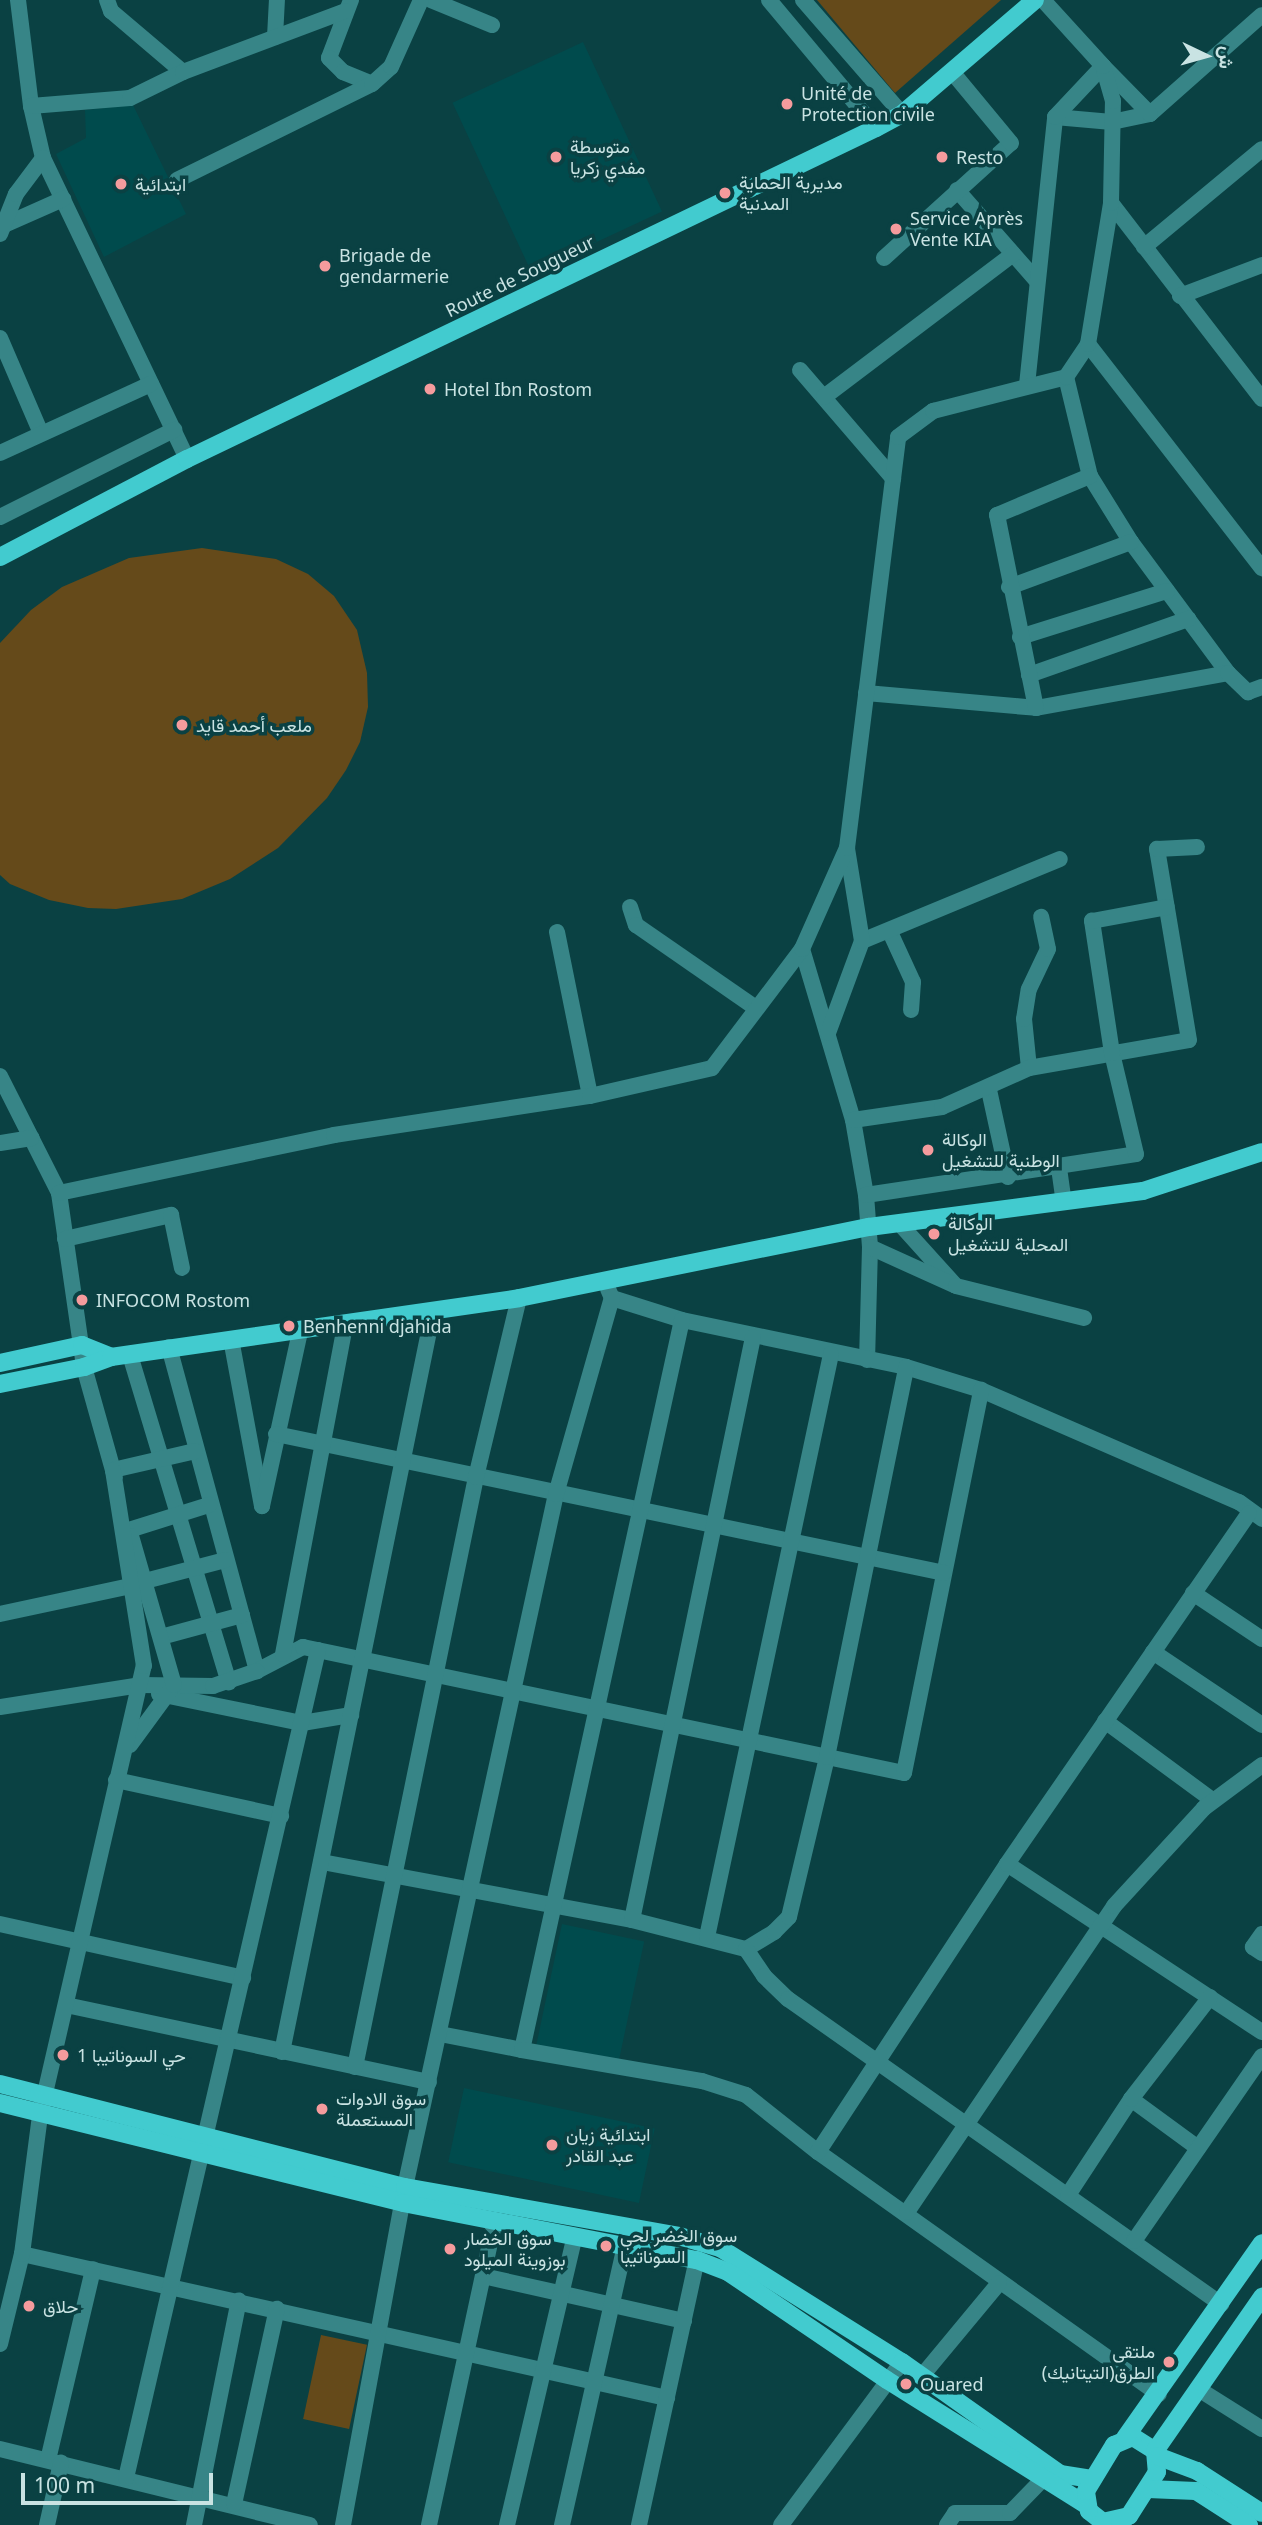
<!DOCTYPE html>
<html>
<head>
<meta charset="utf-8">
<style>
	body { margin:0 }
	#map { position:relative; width:1262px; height:2525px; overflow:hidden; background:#0a4143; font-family:"Noto Sans",Vazirmatn,sans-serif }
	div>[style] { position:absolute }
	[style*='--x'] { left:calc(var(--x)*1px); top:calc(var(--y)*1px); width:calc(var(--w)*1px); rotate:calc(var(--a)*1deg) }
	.built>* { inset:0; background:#004b4d; transform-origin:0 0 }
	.green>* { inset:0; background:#654a1a; transform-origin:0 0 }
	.minor>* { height:16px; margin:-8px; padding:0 8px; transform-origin:8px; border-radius:8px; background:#378587 }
	.major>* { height:18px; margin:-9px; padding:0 9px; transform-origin:9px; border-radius:9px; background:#42cbcf }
	.dots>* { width:19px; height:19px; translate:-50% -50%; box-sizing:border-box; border:4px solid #0a4143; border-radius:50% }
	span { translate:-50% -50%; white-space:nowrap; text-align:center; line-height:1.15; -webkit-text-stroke:7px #0a4143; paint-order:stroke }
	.poi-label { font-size:18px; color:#c9e3e3 }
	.left { translate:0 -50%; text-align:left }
	.right { translate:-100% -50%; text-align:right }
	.street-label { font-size:18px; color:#c9e3e3 }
	.north { position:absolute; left:1171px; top:21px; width:70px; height:70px; -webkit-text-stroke:5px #0a4143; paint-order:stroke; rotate:95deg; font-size:19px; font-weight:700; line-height:28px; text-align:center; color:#c9e3e3 }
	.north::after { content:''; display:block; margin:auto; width:24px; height:32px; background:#c9e3e3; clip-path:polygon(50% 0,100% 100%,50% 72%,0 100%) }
	.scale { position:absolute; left:21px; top:2473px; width:192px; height:32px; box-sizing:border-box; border:4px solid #c9e3e3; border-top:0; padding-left:9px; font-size:21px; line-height:24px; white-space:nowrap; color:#c9e3e3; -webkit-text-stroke:5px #0a4143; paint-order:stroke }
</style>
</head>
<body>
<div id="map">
	<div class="built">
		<div style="left:583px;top:42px;width:187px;height:144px;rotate:65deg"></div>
		<div style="clip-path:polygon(133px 105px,186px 214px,104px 257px,56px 154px,86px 138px,85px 110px)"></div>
		<div style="left:562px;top:1924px;width:84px;height:128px;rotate:12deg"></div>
		<div style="left:464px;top:2088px;width:195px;height:76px;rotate:12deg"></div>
	</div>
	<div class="green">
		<div style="clip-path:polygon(817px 0,1001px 0,895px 93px)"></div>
		<div style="clip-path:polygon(202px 548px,276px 559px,308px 574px,334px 596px,357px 630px,367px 673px,368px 707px,360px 742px,346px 770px,327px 798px,278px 848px,230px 879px,182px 899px,116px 909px,88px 908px,49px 900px,10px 884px,0 875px,0 643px,31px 610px,62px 587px,129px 558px)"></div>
		<div style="left:321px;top:2335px;width:47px;height:86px;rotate:12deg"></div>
	</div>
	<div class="minor">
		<div style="--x:18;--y:0;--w:107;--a:83"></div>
		<div style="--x:31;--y:106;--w:53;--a:77"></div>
		<div style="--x:43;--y:158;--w:334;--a:64.4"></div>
		<div style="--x:107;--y:0;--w:12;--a:70"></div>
		<div style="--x:111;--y:11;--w:94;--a:40.3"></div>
		<div style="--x:351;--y:0;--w:62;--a:110.8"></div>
		<div style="--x:329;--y:58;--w:20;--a:45"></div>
		<div style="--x:343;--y:72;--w:31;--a:22"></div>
		<div style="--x:431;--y:0;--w:66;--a:22.3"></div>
		<div style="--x:769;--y:0;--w:167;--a:50.1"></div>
		<div style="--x:803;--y:0;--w:151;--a:49"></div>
		<div style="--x:275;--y:37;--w:37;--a:-87"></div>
		<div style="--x:31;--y:106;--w:99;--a:-4.6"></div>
		<div style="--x:130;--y:98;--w:59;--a:-26.1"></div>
		<div style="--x:183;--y:72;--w:173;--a:-20.6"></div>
		<div style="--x:1055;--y:117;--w:57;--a:5"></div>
		<div style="--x:1112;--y:122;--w:39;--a:-12"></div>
		<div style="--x:1150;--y:114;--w:149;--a:-41.5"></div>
		<div style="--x:177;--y:180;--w:217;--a:-26.2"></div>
		<div style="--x:372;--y:84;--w:25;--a:-42"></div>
		<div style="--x:391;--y:67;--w:73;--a:-65.9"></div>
		<div style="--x:957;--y:190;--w:120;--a:48.7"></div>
		<div style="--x:1111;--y:203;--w:247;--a:52.4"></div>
		<div style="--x:2;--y:226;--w:67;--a:-23.9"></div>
		<div style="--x:0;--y:234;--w:43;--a:-68.2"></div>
		<div style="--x:16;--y:194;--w:45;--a:-53.1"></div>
		<div style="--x:1144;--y:247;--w:153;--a:-39.7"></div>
		<div style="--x:884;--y:258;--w:171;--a:-42.2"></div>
		<div style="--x:1011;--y:143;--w:92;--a:-129.7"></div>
		<div style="--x:1180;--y:296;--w:88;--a:-20.7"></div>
		<div style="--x:0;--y:338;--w:103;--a:66.7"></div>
		<div style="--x:1088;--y:344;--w:284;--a:52.2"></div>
		<div style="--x:800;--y:370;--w:143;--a:49.3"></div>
		<div style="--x:1066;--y:377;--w:102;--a:76.4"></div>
		<div style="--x:1090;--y:476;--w:78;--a:58.2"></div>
		<div style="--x:1131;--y:542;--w:163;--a:53.5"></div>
		<div style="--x:1027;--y:385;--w:269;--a:-84"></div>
		<div style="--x:1055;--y:117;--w:70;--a:-46.7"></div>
		<div style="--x:1103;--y:66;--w:67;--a:45.6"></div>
		<div style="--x:824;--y:397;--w:237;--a:-37.1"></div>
		<div style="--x:0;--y:453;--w:166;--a:-24.6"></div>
		<div style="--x:0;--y:517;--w:195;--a:-26.6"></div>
		<div style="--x:1009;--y:587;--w:130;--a:-20.2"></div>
		<div style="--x:1020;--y:637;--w:154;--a:-17.4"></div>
		<div style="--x:1029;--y:675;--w:169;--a:-19.4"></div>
		<div style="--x:866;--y:693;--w:171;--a:5"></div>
		<div style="--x:1036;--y:708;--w:195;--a:-10.3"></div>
		<div style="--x:1228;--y:673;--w:28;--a:44"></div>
		<div style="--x:1248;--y:692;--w:15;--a:-20"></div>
		<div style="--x:1036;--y:708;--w:197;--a:-101.4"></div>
		<div style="--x:997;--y:515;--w:101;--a:-22.8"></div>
		<div style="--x:630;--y:907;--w:19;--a:72"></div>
		<div style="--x:636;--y:925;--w:146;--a:34.7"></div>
		<div style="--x:557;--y:932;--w:167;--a:78.6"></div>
		<div style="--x:890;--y:932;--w:55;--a:65.3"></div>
		<div style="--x:913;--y:982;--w:28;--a:94"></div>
		<div style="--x:862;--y:941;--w:214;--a:-22.5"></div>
		<div style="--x:802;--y:949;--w:178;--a:73.4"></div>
		<div style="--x:853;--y:1120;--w:76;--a:80.2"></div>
		<div style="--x:866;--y:1195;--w:52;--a:85.6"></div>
		<div style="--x:870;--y:1247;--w:113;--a:91.5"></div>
		<div style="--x:828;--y:1033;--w:98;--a:-69.7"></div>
		<div style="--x:862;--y:941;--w:94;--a:-99.2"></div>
		<div style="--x:1029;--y:1068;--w:49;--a:-95.8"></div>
		<div style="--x:1024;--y:1019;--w:30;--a:-81"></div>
		<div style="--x:1029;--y:989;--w:44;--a:-64.6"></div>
		<div style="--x:1048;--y:949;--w:33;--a:-102"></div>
		<div style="--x:0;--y:1076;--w:131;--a:63.2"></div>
		<div style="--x:59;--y:1193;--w:176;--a:81.8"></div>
		<div style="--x:84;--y:1367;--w:114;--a:74.3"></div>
		<div style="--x:989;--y:1090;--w:89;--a:77.7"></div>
		<div style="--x:853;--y:1120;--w:90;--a:-8.3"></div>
		<div style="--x:942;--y:1107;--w:95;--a:-24.1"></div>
		<div style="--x:1029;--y:1068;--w:162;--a:-9.9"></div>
		<div style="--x:1189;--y:1040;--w:194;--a:-99.5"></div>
		<div style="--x:1157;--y:849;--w:40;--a:-2.9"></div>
		<div style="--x:0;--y:1143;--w:32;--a:-9"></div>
		<div style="--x:1059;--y:1168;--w:34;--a:82"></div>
		<div style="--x:59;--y:1193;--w:281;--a:-11.9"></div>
		<div style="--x:334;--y:1135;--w:259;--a:-8.7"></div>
		<div style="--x:590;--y:1096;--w:125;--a:-12.9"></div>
		<div style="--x:712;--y:1068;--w:149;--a:-52.9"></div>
		<div style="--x:802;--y:949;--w:111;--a:-66"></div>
		<div style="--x:847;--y:848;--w:414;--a:-82.9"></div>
		<div style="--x:898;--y:437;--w:44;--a:-36.6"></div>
		<div style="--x:933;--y:411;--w:137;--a:-14.3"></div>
		<div style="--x:1066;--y:377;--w:40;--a:-56"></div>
		<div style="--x:1088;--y:344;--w:143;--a:-80.7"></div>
		<div style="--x:1111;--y:203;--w:102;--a:-88.9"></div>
		<div style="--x:1113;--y:101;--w:36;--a:-106"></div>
		<div style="--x:1103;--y:66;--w:89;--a:-132.3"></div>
		<div style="--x:866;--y:1195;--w:273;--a:-8.6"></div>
		<div style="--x:1136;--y:1154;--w:104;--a:-103.4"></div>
		<div style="--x:1112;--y:1053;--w:134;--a:-98.6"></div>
		<div style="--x:1092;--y:921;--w:76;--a:-10.6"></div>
		<div style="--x:899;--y:1223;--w:84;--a:47.9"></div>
		<div style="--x:65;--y:1239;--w:109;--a:-12.8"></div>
		<div style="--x:171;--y:1215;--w:54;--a:78.3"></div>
		<div style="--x:870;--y:1247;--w:94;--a:24.4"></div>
		<div style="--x:956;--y:1286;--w:132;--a:14"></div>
		<div style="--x:608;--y:1289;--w:10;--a:66"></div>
		<div style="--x:612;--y:1298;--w:73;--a:17.4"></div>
		<div style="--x:682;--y:1320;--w:229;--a:11.8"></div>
		<div style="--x:906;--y:1367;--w:78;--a:17"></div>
		<div style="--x:981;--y:1390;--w:281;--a:23.5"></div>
		<div style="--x:1239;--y:1502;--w:29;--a:36"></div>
		<div style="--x:231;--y:1339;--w:170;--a:79.5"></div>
		<div style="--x:262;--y:1506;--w:179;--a:-77.7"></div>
		<div style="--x:169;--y:1347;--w:336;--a:74.8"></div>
		<div style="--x:257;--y:1671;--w:52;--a:-27.6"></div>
		<div style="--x:303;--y:1647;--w:614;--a:11.84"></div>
		<div style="--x:904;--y:1773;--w:391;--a:-78.6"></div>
		<div style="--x:130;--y:1355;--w:342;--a:73.2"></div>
		<div style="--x:276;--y:1434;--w:682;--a:11.75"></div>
		<div style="--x:113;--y:1470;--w:84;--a:-13"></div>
		<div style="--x:129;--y:1530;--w:84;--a:-17.4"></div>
		<div style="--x:145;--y:1581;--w:83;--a:-14.7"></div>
		<div style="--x:1193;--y:1593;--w:83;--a:33.7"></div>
		<div style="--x:0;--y:1614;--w:134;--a:-12.1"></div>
		<div style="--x:161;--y:1637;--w:84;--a:-15.2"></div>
		<div style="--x:1153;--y:1652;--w:131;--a:33.8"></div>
		<div style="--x:283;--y:1654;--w:335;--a:-79.3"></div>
		<div style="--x:159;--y:1694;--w:146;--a:11.5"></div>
		<div style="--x:302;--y:1723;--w:50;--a:-9.3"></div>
		<div style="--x:0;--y:1707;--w:143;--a:-8.9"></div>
		<div style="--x:141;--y:1685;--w:72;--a:0.8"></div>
		<div style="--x:213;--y:1686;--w:46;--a:-18.8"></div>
		<div style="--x:1105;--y:1721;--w:133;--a:36.4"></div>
		<div style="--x:130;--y:1745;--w:74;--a:-53.7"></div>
		<div style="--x:174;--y:1685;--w:155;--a:-106.1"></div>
		<div style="--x:116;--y:1780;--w:169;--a:12.3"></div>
		<div style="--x:322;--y:1862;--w:315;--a:10.6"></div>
		<div style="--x:632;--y:1920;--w:118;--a:14.3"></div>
		<div style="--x:746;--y:1949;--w:33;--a:-31"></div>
		<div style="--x:774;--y:1932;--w:21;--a:-45"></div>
		<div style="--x:789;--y:1917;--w:164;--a:-76.6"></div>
		<div style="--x:827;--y:1757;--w:398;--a:-78.5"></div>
		<div style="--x:1007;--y:1864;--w:305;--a:33.4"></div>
		<div style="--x:632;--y:1920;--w:595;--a:-78.27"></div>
		<div style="--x:0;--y:1924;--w:249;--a:12.5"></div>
		<div style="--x:1262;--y:1934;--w:16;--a:125"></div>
		<div style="--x:1253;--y:1947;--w:11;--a:34"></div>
		<div style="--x:707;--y:1937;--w:596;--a:-77.99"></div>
		<div style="--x:746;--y:1949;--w:32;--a:56"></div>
		<div style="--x:764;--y:1976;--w:33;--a:44"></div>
		<div style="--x:788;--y:1999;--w:530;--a:35.16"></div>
		<div style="--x:66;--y:2005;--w:371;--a:12"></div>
		<div style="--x:440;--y:2034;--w:84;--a:11"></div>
		<div style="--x:522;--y:2050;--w:747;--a:-77.64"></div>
		<div style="--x:522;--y:2050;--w:183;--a:9.8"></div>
		<div style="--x:702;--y:2081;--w:46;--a:17.7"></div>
		<div style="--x:746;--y:2095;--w:92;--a:38.4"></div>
		<div style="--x:818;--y:2152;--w:418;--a:35.4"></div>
		<div style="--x:282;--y:2052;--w:755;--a:-78.47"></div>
		<div style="--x:355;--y:2067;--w:602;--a:-78.41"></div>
		<div style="--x:476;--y:1477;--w:184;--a:-76.5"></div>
		<div style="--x:1131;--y:2099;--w:83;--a:36.2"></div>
		<div style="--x:818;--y:2152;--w:344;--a:-56.7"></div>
		<div style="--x:1007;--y:1864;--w:426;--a:-55.4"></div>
		<div style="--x:1068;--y:2195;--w:115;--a:-56.7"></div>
		<div style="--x:1131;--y:2099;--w:129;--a:-52.2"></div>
		<div style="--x:907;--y:2212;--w:369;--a:-55.9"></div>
		<div style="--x:1114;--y:1906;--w:133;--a:-47.4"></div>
		<div style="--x:1204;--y:1808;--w:72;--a:-36.6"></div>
		<div style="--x:1134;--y:2241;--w:225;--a:-55.3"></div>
		<div style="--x:22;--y:2254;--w:661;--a:12.59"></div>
		<div style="--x:483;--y:2276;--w:206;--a:12.6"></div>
		<div style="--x:0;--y:2344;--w:93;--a:-76.3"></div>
		<div style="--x:22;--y:2254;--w:140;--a:-82.6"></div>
		<div style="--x:40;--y:2115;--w:461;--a:-77"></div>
		<div style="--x:144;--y:1666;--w:198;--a:-99"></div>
		<div style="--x:921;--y:2377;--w:122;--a:-50.3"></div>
		<div style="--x:1200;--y:2390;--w:73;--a:32.2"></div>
		<div style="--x:0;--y:2449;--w:319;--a:13.8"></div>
		<div style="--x:48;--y:2460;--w:196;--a:-76.7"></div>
		<div style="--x:126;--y:2478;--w:850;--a:-76.94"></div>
		<div style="--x:234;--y:2504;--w:200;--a:-77.6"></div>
		<div style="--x:47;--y:2525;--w:64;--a:-77.3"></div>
		<div style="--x:194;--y:2525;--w:229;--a:-78.7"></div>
		<div style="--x:343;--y:2525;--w:344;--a:-79.6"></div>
		<div style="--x:405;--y:2187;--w:709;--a:-77.71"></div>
		<div style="--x:556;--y:1494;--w:204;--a:-74.1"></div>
		<div style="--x:429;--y:2525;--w:312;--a:-77.8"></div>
		<div style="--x:507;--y:2525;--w:297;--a:-76.8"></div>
		<div style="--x:562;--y:2525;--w:286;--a:-77.3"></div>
		<div style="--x:639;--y:2525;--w:271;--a:-77.7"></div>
		<div style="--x:781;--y:2525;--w:203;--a:-53.4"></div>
		<div style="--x:947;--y:2525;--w:14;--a:-56"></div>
		<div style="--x:955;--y:2513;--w:55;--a:0"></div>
		<div style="--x:1010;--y:2513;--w:46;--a:-45.9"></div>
	</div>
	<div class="major">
		<div style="--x:0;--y:557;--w:211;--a:-27.7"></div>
		<div style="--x:187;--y:459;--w:764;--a:-25.66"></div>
		<div style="--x:876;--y:128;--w:30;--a:-28"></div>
		<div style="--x:902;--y:114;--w:175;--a:-40.6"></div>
		<div style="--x:0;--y:1363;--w:84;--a:-12.4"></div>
		<div style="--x:82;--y:1345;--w:31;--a:22"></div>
		<div style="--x:0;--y:1384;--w:86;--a:-11.4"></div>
		<div style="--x:84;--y:1367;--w:29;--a:-20"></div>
		<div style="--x:111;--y:1357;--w:412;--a:-8.2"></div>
		<div style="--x:519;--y:1298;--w:357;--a:-11.5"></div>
		<div style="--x:869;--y:1227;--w:276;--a:-7.5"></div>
		<div style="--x:1143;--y:1191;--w:125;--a:-18.1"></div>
		<div style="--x:0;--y:2084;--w:418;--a:14.3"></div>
		<div style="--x:405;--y:2187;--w:278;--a:10.1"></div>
		<div style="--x:679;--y:2236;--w:43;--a:16.3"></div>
		<div style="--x:720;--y:2248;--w:215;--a:32.1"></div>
		<div style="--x:902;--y:2362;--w:194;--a:35.3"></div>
		<div style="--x:1060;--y:2474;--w:32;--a:9"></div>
		<div style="--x:0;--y:2103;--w:415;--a:13.9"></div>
		<div style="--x:403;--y:2203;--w:299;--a:11"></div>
		<div style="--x:697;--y:2260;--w:33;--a:21"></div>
		<div style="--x:728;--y:2272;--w:192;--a:34.2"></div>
		<div style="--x:887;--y:2380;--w:235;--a:32.1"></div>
		<div style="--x:1133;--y:2437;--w:26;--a:32"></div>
		<div style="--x:1155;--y:2451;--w:21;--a:85"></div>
		<div style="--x:1157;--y:2472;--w:52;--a:122.5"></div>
		<div style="--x:1129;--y:2516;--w:27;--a:167"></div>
		<div style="--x:1103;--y:2522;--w:18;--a:-142"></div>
		<div style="--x:1089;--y:2511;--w:20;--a:-99"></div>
		<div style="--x:1086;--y:2491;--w:54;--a:-58.7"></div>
		<div style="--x:1114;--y:2445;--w:21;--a:-23"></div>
		<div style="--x:1125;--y:2438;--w:238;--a:-54.9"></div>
		<div style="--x:1155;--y:2451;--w:188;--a:-55.2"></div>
		<div style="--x:1157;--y:2456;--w:43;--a:20.6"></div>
		<div style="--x:1197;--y:2471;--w:77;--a:32.9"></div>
		<div style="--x:1148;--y:2489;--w:48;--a:2.4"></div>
		<div style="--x:1196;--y:2491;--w:63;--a:32.7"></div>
	</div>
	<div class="dots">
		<div style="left:787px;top:104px;background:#f59b9d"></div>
		<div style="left:556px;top:157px;background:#f59b9d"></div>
		<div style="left:942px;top:157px;background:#f59b9d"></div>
		<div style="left:121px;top:184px;background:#f59b9d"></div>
		<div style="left:725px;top:193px;background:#f59b9d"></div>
		<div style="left:896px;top:229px;background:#f59b9d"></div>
		<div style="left:325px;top:266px;background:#f59b9d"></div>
		<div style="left:430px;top:389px;background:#f59b9d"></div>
		<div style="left:182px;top:725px;background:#f59b9d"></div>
		<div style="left:928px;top:1150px;background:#f59b9d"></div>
		<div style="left:934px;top:1234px;background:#f59b9d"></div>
		<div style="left:82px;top:1300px;background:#f59b9d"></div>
		<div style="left:289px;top:1326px;background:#f59b9d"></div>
		<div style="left:63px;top:2055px;background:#f59b9d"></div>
		<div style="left:322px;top:2109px;background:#f59b9d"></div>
		<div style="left:552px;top:2145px;background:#f59b9d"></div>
		<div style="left:606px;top:2246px;background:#f59b9d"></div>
		<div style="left:450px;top:2249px;background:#f59b9d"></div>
		<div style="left:29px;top:2306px;background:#f59b9d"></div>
		<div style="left:1169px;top:2362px;background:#f59b9d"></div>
		<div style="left:906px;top:2384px;background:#f59b9d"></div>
	</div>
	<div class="poi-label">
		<span class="left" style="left:801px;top:104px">Unité de<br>Protection civile</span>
		<span class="left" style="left:570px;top:157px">متوسطة<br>مفدي زكريا</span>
		<span class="left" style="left:956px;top:157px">Resto</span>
		<span class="left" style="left:739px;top:193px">مديرية الحماية<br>المدنية</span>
		<span class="left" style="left:135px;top:184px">ابتدائية</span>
		<span class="left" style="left:910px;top:229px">Service Après<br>Vente KIA</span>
		<span class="left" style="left:339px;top:266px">Brigade de<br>gendarmerie</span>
		<span class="left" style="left:444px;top:389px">Hotel Ibn Rostom</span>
		<span class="left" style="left:196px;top:725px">ملعب أحمد قايد</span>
		<span class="left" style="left:942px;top:1150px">الوكالة<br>الوطنية للتشغيل</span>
		<span class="left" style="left:948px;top:1234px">الوكالة<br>المحلية للتشغيل</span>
		<span class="left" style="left:96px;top:1300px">INFOCOM Rostom</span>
		<span class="left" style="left:303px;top:1326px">Benhenni djahida</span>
		<span class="left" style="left:77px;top:2055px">حي السوناتيبا 1</span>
		<span class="left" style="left:336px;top:2109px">سوق الادوات<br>المستعملة</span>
		<span class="left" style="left:566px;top:2145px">ابتدائية زيان<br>عبد القادر</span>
		<span class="left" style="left:620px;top:2246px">سوق الخضر لحي<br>السوناتيبا</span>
		<span class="left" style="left:464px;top:2249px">سوق الخضار<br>بوزوينة الميلود</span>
		<span class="left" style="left:43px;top:2306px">حلاق</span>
		<span class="right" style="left:1155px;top:2362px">ملتقى<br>الطرق(التيتانيك)</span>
		<span class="left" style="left:920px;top:2384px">Ouared</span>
	</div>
	<div class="street-label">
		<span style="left:520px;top:276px;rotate:-26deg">Route de Sougueur</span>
	</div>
	<div class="north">ش</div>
	<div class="scale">100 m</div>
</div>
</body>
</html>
